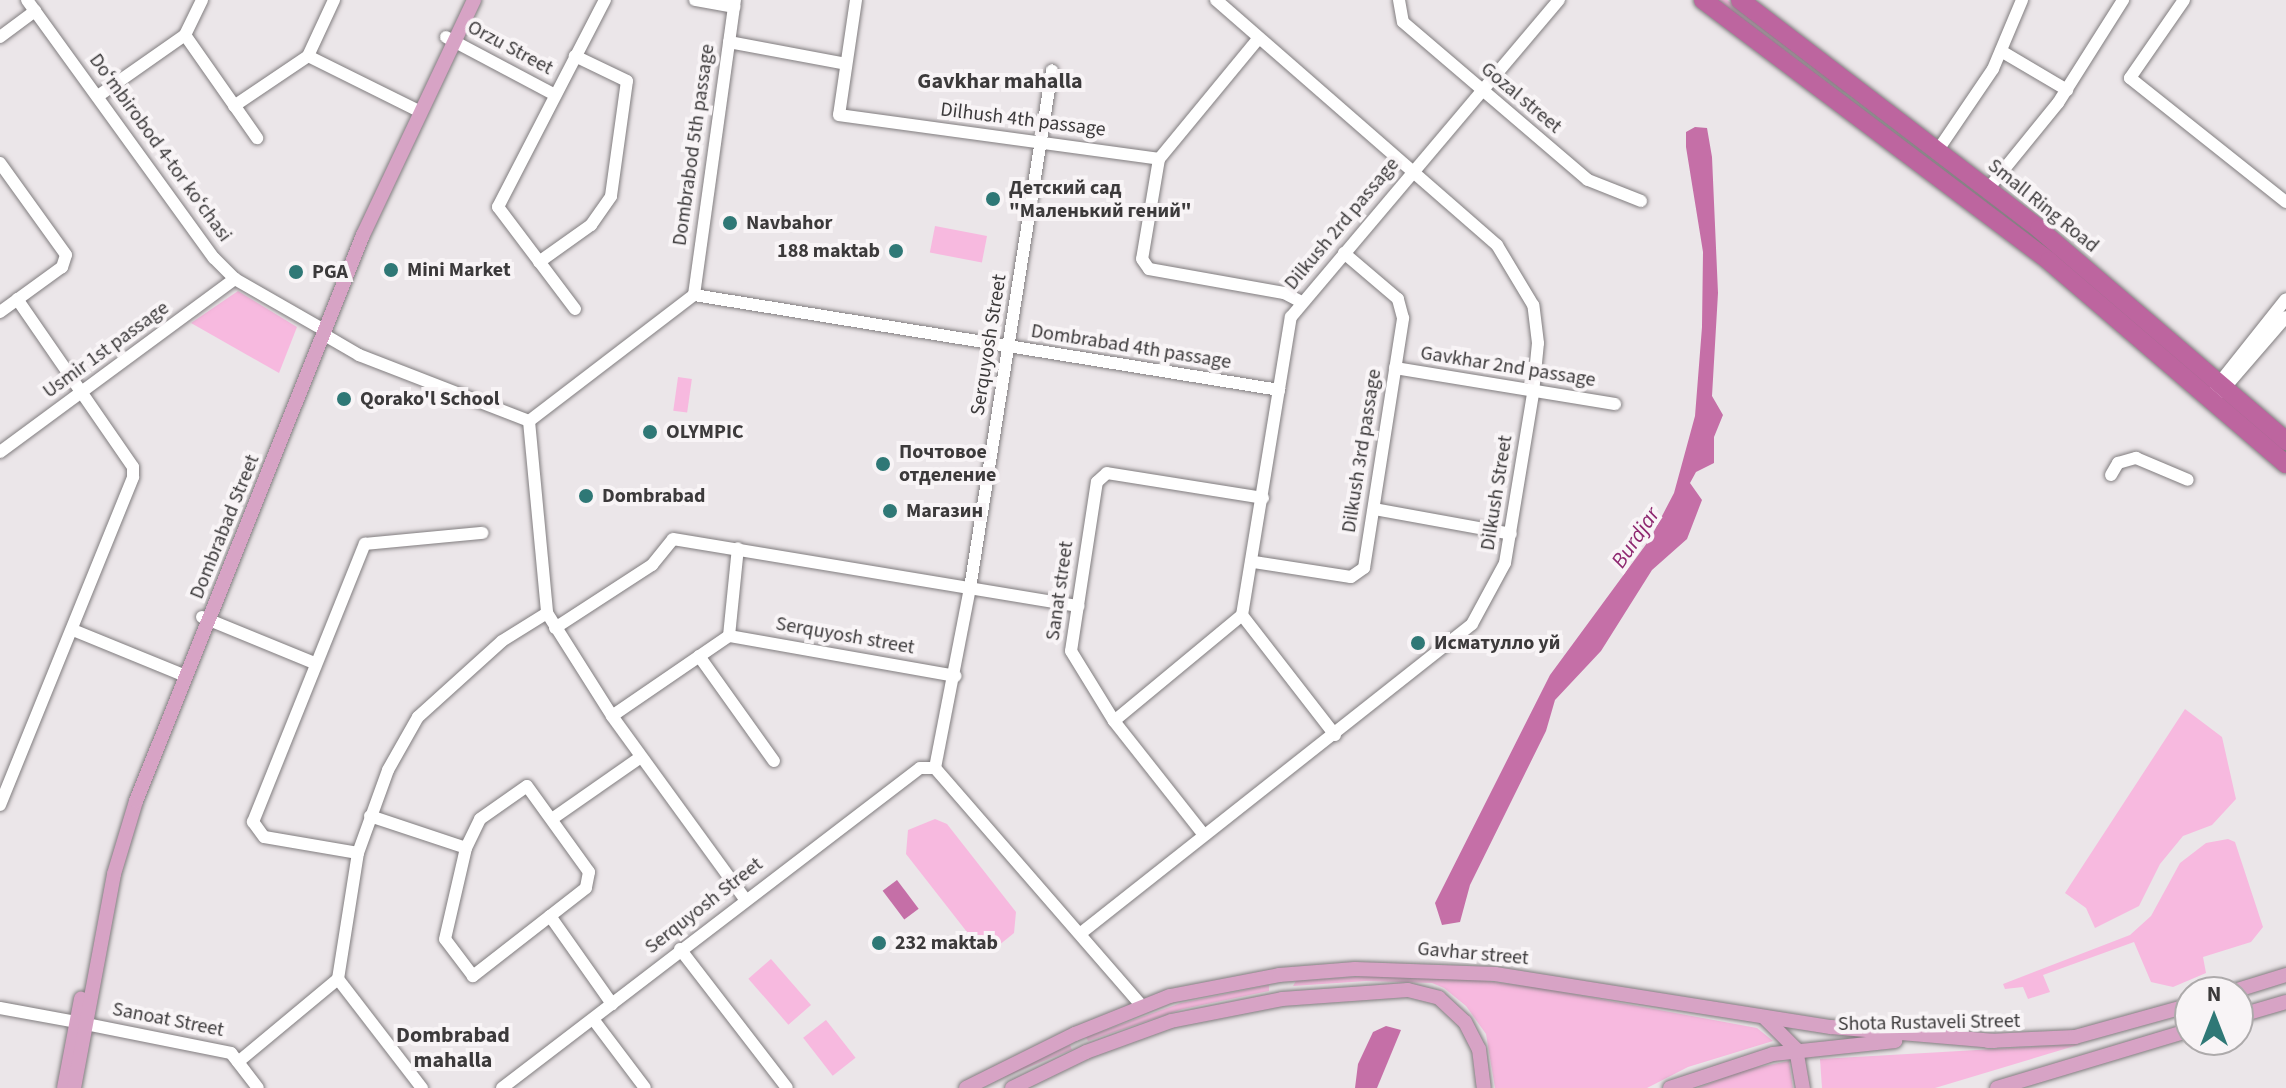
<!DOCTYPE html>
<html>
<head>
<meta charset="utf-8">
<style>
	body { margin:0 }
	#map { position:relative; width:2286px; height:1088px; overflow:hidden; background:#ebe6e9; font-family:"Source Sans 3",sans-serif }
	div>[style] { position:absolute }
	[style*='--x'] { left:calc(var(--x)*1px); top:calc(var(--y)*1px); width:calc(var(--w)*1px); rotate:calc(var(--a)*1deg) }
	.green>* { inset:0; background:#f7b9df; transform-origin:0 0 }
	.water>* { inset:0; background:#c56fa7; transform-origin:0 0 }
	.roads { filter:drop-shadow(0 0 2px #817d7f) drop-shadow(0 0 2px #817d7f) }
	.minor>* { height:12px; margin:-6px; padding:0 6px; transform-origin:6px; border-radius:6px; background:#fff }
	.major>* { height:14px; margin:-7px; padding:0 7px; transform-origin:7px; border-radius:7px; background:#d7a3c5 }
	.highway>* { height:18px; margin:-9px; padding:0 9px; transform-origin:9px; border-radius:9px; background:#bd659f }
	.dots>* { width:22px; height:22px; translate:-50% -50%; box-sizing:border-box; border:4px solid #f8f4f6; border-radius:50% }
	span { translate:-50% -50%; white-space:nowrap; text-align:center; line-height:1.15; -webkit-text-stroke:8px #f8f4f6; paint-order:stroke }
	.street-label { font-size:20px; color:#3c3a3b }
	.poi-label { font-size:20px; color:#3c3a3b; font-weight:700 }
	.left { translate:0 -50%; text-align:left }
	.right { translate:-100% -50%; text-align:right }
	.neighbourhood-label { font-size:22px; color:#3c3a3b; font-weight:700 }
	.water-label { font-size:22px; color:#8d266f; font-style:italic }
	.north { position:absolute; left:2174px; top:976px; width:80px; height:80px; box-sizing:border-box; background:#f8f4f6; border:2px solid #adaaab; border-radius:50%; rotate:0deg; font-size:22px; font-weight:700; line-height:32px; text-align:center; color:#3c3a3b }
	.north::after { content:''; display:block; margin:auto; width:28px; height:36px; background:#2f7876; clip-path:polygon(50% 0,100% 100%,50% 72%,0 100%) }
</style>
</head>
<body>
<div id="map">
	<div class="green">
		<div style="clip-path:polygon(1717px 0,1727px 0,1846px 90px,1844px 93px)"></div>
		<div style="left:935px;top:226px;width:53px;height:27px;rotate:11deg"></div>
		<div style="clip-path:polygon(238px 291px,297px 327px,279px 373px,191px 323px)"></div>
		<div style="left:678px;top:377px;width:14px;height:34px;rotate:8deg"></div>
		<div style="clip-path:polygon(2185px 709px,2222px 737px,2236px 799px,2212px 825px,2183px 836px,2160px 864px,2139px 906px,2095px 928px,2086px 908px,2065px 893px)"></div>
		<div style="clip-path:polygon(935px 819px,947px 824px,1016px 912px,1014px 933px,998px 946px,974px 941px,906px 854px,908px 830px)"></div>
		<div style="clip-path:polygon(2228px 839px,2235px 842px,2263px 927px,2251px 942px,2203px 957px,2206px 973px,2173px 987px,2151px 982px,2134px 942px,2043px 975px,2050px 992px,2028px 999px,2023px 987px,2005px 989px,2003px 984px,2130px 935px,2151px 916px,2180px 863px,2206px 843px)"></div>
		<div style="left:771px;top:959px;width:61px;height:30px;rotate:49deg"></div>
		<div style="clip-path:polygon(1366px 976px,1471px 979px,1540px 988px,1757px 1028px,1773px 1041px,1688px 1067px,1647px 1088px,1495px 1088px,1486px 1034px,1466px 1006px,1444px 988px,1432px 983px,1366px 981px,1293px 986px,1296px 981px)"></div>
		<div style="clip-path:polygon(1269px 985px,1269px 991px,1183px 1009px,1088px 1041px,1086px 1037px,1181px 1003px)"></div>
		<div style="left:826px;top:1020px;width:48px;height:29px;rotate:52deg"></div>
		<div style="clip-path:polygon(2081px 1044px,1935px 1088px,1822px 1088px,1820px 1059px)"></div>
		<div style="left:1070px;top:1045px;width:5px;height:95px;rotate:68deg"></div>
		<div style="clip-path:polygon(1789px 1061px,1793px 1088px,1698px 1088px,1744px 1070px)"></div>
	</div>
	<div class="water">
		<div style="clip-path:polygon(1695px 127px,1707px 128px,1712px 157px,1718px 293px,1712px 396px,1723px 415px,1714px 437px,1714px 463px,1696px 472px,1690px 483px,1702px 500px,1687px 539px,1652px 570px,1601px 651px,1555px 700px,1546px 731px,1470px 885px,1460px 922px,1442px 925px,1435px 903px,1550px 675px,1650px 539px,1674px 493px,1695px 416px,1702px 327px,1703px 252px,1686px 147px,1686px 132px)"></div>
		<div style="left:897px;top:880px;width:36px;height:18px;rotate:53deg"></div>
		<div style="clip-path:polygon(1386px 1026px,1401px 1030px,1377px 1088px,1355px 1088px,1358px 1064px,1373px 1032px)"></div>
	</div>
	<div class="roads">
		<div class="minor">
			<div style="--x:27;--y:0;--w:319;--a:54.1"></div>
			<div style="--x:214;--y:258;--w:30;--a:45"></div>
			<div style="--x:235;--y:279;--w:95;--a:29.8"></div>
			<div style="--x:695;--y:0;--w:40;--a:10"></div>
			<div style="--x:856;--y:0;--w:116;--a:98.4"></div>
			<div style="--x:839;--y:115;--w:323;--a:7.8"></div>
			<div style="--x:1399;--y:0;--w:22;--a:80"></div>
			<div style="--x:1403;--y:22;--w:243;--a:40.5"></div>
			<div style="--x:1588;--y:180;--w:57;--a:21.6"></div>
			<div style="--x:2184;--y:0;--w:95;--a:124.7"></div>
			<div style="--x:2130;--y:78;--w:199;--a:38.5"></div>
			<div style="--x:185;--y:35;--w:126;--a:55"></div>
			<div style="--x:0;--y:37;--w:44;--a:-36.6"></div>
			<div style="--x:446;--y:37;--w:123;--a:28"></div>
			<div style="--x:1258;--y:39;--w:156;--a:129.5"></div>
			<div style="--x:1159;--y:159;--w:101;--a:99.6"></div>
			<div style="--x:1142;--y:259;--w:12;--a:55"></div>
			<div style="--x:1149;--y:269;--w:137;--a:10.1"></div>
			<div style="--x:1284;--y:293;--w:20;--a:27"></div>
			<div style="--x:729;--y:42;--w:119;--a:10.6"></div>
			<div style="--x:2001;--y:51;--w:77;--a:30.6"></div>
			<div style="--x:308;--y:56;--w:62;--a:-65.1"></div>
			<div style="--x:98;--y:96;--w:106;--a:-35"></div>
			<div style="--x:185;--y:35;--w:39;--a:-64"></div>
			<div style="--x:234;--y:106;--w:89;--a:-34"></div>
			<div style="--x:308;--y:56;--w:124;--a:26.4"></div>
			<div style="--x:1938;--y:150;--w:98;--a:-55.8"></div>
			<div style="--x:1993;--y:69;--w:75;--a:-67.2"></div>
			<div style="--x:0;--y:163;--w:113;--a:54.3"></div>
			<div style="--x:66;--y:255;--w:13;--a:108"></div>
			<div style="--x:62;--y:267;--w:77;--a:144"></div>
			<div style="--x:1988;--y:189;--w:111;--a:-50.9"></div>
			<div style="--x:2058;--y:103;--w:122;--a:-57.7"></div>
			<div style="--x:539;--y:262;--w:64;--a:-35.4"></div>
			<div style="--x:591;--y:225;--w:35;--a:-55"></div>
			<div style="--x:611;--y:196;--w:116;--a:-82.1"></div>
			<div style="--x:627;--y:81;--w:58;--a:-154.3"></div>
			<div style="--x:694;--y:295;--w:593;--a:9.22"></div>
			<div style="--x:694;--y:295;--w:298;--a:-82.1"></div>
			<div style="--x:575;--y:309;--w:128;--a:-127"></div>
			<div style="--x:498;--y:207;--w:233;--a:-62.7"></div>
			<div style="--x:323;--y:334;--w:42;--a:30.3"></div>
			<div style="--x:359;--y:355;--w:182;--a:21.2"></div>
			<div style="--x:1395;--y:368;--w:223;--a:9.3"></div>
			<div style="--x:2216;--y:387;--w:112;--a:-51.5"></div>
			<div style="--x:2221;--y:392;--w:99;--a:-49.1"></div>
			<div style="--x:529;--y:421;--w:193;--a:84.6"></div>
			<div style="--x:547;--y:613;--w:122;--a:57.7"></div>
			<div style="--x:612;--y:716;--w:225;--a:54"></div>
			<div style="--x:529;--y:421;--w:208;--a:-37.4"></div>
			<div style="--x:0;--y:452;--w:292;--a:-36.4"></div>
			<div style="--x:2111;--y:475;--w:14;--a:-60"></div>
			<div style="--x:2118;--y:463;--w:19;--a:-16"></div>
			<div style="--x:2136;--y:458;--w:56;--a:22.9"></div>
			<div style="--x:1374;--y:509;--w:139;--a:10.3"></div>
			<div style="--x:1254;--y:562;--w:98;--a:8.8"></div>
			<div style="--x:1351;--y:577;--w:16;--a:-35"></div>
			<div style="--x:1364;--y:568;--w:253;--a:-81.1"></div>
			<div style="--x:1403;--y:318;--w:20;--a:-105"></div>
			<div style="--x:1398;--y:299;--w:71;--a:-139.6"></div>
			<div style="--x:202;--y:617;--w:121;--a:22.3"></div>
			<div style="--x:555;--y:628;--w:116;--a:-33"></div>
			<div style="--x:652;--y:565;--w:33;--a:-51"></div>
			<div style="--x:673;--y:539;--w:411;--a:9.4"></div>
			<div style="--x:73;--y:630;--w:122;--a:22.2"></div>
			<div style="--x:729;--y:636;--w:230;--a:10"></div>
			<div style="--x:699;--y:656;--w:129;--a:54.5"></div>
			<div style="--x:612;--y:716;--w:142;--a:-34.4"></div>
			<div style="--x:729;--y:636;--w:88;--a:-84.2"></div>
			<div style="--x:1114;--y:721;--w:166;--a:-39.6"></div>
			<div style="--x:1335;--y:735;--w:152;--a:-127.8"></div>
			<div style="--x:1242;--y:615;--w:302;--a:-80.7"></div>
			<div style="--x:1291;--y:317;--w:415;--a:-49.8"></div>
			<div style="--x:935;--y:768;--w:315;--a:49"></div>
			<div style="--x:0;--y:805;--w:354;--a:-67.9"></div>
			<div style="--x:133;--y:477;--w:10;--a:-90"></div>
			<div style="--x:133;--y:467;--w:204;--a:-124.6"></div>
			<div style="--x:370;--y:816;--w:101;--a:18.4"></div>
			<div style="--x:552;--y:819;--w:108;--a:-34.9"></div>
			<div style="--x:1204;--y:835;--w:145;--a:-128.3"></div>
			<div style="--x:1114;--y:721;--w:82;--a:-121.6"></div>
			<div style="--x:1071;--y:651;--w:171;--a:-81.3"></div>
			<div style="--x:1097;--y:482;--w:13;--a:-42"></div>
			<div style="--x:1107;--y:473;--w:158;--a:9.1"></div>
			<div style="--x:358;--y:853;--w:95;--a:-170.3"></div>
			<div style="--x:264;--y:837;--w:19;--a:-126"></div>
			<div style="--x:253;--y:822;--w:300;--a:-68.1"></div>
			<div style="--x:365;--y:544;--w:118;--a:-5.4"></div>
			<div style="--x:550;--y:916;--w:98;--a:142.1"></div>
			<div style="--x:473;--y:976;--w:46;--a:-127.1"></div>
			<div style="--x:445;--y:939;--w:93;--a:-77"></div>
			<div style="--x:466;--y:848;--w:32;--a:-64"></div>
			<div style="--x:480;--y:819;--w:57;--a:-35.1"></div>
			<div style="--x:527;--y:786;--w:106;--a:54.2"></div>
			<div style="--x:589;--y:872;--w:16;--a:101"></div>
			<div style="--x:586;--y:888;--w:46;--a:142.1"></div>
			<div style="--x:550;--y:916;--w:108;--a:54.8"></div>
			<div style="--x:1081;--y:933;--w:498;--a:-38.3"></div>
			<div style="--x:1472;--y:624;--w:69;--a:-61.6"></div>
			<div style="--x:1505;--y:563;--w:172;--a:-80.6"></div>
			<div style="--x:1533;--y:393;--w:50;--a:-84.3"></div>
			<div style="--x:1538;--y:343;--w:38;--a:-97"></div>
			<div style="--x:1533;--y:305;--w:70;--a:-121"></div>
			<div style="--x:1497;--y:245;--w:373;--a:-138.9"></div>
			<div style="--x:680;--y:949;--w:175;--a:52.4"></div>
			<div style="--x:338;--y:979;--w:138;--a:52.4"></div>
			<div style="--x:0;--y:1008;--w:77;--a:10.4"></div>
			<div style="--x:593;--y:1019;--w:86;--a:53"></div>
			<div style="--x:86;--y:1024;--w:148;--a:11.3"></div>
			<div style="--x:231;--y:1053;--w:44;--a:52.4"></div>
			<div style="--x:238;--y:1062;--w:130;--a:-39.7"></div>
			<div style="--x:338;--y:979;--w:128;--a:-81"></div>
			<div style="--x:358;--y:853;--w:88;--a:-70.1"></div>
			<div style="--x:388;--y:770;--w:61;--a:-60.5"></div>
			<div style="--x:418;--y:717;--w:113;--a:-42.1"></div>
			<div style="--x:502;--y:641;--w:53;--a:-31.9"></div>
			<div style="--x:502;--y:1088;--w:526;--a:-37.44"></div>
			<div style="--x:920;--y:768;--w:15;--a:0"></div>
			<div style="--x:935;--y:768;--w:183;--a:-79"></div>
			<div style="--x:970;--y:588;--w:524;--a:-81"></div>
		</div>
		<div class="major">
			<div style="--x:2231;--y:992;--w:58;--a:-17.2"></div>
			<div style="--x:2238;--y:1016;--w:50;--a:-16.3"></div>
			<div style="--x:1765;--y:1018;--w:44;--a:45"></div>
			<div style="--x:1796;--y:1049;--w:40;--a:80"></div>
			<div style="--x:1988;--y:1041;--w:87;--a:-2.6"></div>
			<div style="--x:2075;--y:1037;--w:119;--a:-15.5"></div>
			<div style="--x:64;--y:1088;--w:91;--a:-79.2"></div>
			<div style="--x:74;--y:1088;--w:218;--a:-79.4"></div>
			<div style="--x:114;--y:874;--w:76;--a:-73.2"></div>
			<div style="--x:136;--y:801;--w:610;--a:-68.15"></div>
			<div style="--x:363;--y:235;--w:260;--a:-64.7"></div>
			<div style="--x:966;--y:1088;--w:122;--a:-26.4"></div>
			<div style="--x:1075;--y:1034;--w:102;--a:-21.8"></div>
			<div style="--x:1170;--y:996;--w:111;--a:-10.9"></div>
			<div style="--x:1279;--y:975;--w:76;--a:-4.5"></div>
			<div style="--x:1355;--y:969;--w:140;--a:2"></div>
			<div style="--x:1495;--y:974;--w:340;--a:9"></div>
			<div style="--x:1831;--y:1027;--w:164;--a:4.9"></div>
			<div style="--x:1012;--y:1088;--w:82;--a:-25.9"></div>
			<div style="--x:1086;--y:1052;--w:90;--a:-20"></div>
			<div style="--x:1171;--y:1021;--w:113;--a:-11.2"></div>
			<div style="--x:1282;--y:999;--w:126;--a:-4.1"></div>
			<div style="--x:1408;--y:990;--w:32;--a:14"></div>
			<div style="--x:1439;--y:998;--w:35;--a:43"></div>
			<div style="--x:1465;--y:1022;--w:30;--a:63"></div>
			<div style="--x:1479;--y:1049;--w:39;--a:83"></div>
			<div style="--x:1670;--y:1088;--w:108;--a:-18.3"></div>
			<div style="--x:1773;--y:1054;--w:123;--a:-6.1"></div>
			<div style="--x:1997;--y:1088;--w:202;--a:-16.7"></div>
		</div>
		<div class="highway">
			<div style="--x:1703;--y:0;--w:433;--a:37"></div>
			<div style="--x:2049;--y:261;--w:312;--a:40.6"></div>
			<div style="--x:1740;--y:0;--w:377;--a:37.4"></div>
			<div style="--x:2039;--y:229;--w:326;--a:40.6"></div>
		</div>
	</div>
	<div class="dots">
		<div style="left:993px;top:199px;background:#2f7876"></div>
		<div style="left:730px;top:223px;background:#2f7876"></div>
		<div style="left:896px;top:251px;background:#2f7876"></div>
		<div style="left:391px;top:270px;background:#2f7876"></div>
		<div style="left:296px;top:272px;background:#2f7876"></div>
		<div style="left:344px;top:399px;background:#2f7876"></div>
		<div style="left:650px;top:432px;background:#2f7876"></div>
		<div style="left:883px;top:464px;background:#2f7876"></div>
		<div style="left:586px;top:496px;background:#2f7876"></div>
		<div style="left:890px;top:511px;background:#2f7876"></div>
		<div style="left:1418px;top:643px;background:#2f7876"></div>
		<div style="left:879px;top:943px;background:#2f7876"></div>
	</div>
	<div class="street-label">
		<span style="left:510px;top:48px;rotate:28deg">Orzu Street</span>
		<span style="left:1521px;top:98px;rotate:40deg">Gozal street</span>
		<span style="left:1023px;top:120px;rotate:7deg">Dilhush 4th passage</span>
		<span style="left:694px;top:145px;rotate:-82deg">Dombrabod 5th passage</span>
		<span style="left:160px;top:148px;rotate:54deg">Doʻmbirobod 4-tor koʻchasi</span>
		<span style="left:2043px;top:206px;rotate:39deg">Small Ring Road</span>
		<span style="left:1342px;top:224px;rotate:-50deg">Dilkush 2rd passage</span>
		<span style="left:989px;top:345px;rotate:-81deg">Serquyosh Street</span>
		<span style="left:1131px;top:347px;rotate:9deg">Dombrabad 4th passage</span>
		<span style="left:106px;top:350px;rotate:-36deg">Usmir 1st passage</span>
		<span style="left:1508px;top:367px;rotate:9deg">Gavkhar 2nd passage</span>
		<span style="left:1362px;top:451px;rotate:-81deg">Dilkush 3rd passage</span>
		<span style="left:1497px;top:493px;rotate:-81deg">Dilkush Street</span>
		<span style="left:225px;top:527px;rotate:-68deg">Dombrabad Street</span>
		<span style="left:1060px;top:591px;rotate:-82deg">Sanat street</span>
		<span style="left:845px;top:636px;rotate:10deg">Serquyosh street</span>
		<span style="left:704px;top:906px;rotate:-38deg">Serquyosh Street</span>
		<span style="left:1473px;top:954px;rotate:5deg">Gavhar street</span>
		<span style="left:168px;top:1020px;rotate:11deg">Sanoat Street</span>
		<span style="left:1929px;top:1023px;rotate:-1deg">Shota Rustaveli Street</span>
	</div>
	<div class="poi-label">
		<span class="left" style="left:1009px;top:200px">Детский сад<br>"Маленький гений"</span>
		<span class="left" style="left:746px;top:223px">Navbahor</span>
		<span class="right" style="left:880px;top:251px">188 maktab</span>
		<span class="left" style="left:407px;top:270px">Mini Market</span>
		<span class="left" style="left:312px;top:272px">PGA</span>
		<span class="left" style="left:360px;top:399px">Qorako'l School</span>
		<span class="left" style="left:666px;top:432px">OLYMPIC</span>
		<span class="left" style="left:899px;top:464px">Почтовое<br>отделение</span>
		<span class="left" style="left:602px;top:496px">Dombrabad</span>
		<span class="left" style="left:906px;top:511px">Магазин</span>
		<span class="left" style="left:1434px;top:643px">Исматулло уй</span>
		<span class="left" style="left:895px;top:943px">232 maktab</span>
	</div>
	<div class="neighbourhood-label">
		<span style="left:1000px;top:82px">Gavkhar mahalla</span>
		<span style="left:453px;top:1048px">Dombrabad<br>mahalla</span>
	</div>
	<div class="water-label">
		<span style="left:1636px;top:538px;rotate:-56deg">Burdjar</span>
	</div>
	<div class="north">N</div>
</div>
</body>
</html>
